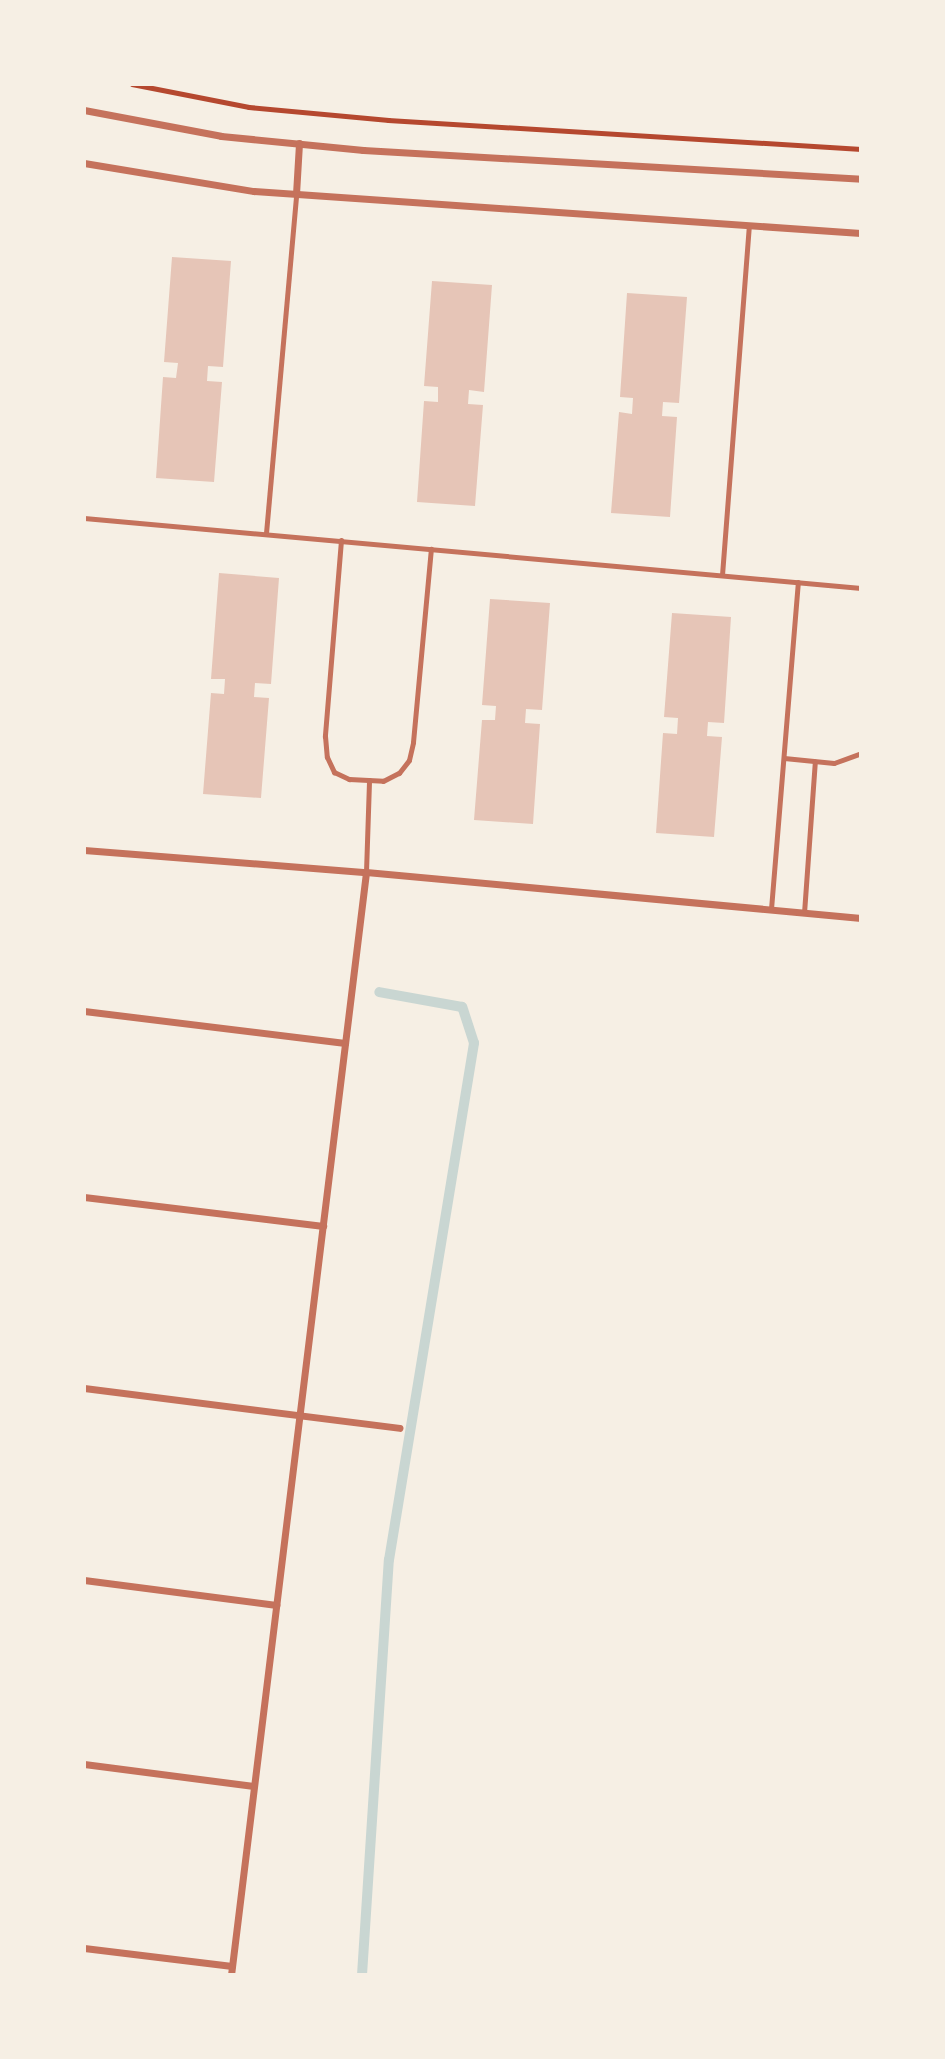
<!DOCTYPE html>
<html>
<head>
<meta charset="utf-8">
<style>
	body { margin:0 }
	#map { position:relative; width:945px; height:2059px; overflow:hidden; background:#f6efe4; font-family:Lato,sans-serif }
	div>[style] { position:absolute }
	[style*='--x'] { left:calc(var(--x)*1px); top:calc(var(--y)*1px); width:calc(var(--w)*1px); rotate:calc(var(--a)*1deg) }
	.stream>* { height:10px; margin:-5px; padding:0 5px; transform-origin:5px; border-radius:5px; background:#c9d6d2 }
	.building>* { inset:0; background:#e6c5b7 }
	.path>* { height:4.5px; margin:-2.25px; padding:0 2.25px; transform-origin:2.25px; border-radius:2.25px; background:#b5482f }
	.service>* { height:5px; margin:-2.5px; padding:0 2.5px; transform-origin:2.5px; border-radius:2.5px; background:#c5725c }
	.minor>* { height:7px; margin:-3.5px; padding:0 3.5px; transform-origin:3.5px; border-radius:3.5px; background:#c5725c }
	span { translate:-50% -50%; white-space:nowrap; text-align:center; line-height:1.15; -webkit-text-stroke:5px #f6efe4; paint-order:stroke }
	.frame { position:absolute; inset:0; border:86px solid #f6efe4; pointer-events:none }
</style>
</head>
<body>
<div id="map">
	<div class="stream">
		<div style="--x:362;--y:1975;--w:416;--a:-86.3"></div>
		<div style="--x:389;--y:1560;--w:524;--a:-80.66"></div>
		<div style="--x:474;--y:1043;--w:38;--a:-108"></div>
		<div style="--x:462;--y:1007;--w:84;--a:-169.8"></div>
	</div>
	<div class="building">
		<div style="clip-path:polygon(172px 257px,231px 261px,223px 367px,208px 366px,207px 381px,222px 382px,214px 482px,156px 478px,163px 377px,176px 378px,178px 363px,164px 362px)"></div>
		<div style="clip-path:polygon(432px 281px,492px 285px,484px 392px,469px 390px,468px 404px,483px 405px,475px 506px,417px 502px,424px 401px,438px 402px,438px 387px,424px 386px)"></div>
		<div style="clip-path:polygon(627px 293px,687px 297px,679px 403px,663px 402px,662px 416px,677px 417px,670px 517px,611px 513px,619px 412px,632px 414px,633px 398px,620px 397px)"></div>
		<div style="clip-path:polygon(219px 573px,279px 578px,271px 684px,255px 683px,254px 697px,269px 698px,261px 798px,203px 794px,211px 693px,224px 694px,225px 679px,211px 679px)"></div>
		<div style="clip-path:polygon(490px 599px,550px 603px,542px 710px,526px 709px,525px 723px,540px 724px,533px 824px,474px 820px,482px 720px,495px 720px,496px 706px,482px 705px)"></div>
		<div style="clip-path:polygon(672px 613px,731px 617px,724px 723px,708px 722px,707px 736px,722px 737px,714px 837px,656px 833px,663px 733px,677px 734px,678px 718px,664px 717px)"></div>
	</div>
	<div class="path">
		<div style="--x:132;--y:84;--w:119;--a:11.1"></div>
		<div style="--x:249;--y:107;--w:140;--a:5.3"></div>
		<div style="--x:388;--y:120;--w:474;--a:3.5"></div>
	</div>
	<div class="service">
		<div style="--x:84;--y:518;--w:780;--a:5.15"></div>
		<div style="--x:266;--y:533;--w:340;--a:-84.9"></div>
		<div style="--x:341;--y:540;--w:197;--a:94.7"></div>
		<div style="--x:325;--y:736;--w:21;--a:85"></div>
		<div style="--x:327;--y:757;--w:17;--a:65"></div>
		<div style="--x:334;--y:772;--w:17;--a:25"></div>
		<div style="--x:349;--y:779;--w:34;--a:3"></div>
		<div style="--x:383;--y:781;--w:18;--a:-27"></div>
		<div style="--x:399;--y:773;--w:16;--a:-52"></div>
		<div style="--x:409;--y:760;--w:18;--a:-77"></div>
		<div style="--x:413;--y:742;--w:194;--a:-84.7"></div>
		<div style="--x:722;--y:575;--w:351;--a:-85.6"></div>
		<div style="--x:784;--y:758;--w:50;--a:5.7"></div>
		<div style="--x:834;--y:763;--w:29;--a:-20"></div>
		<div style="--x:366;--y:872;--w:92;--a:-88.1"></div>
		<div style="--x:771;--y:909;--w:328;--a:-85.3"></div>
		<div style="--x:804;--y:913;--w:152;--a:-85.9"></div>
	</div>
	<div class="minor">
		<div style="--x:84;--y:110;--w:139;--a:10.7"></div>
		<div style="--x:221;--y:136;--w:143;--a:5.6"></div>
		<div style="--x:363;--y:150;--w:499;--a:3.3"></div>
		<div style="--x:84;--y:163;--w:172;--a:9.4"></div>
		<div style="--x:254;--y:191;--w:608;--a:3.96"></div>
		<div style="--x:296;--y:194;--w:51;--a:-86.6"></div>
		<div style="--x:84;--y:850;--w:283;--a:4.5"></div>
		<div style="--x:366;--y:872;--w:497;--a:5.3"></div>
		<div style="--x:84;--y:1011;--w:263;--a:7"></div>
		<div style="--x:84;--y:1197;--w:241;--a:6.9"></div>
		<div style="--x:84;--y:1388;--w:318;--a:7.2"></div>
		<div style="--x:84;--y:1580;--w:194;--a:7.4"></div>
		<div style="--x:84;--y:1764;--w:171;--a:7.4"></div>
		<div style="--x:84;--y:1948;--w:149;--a:6.9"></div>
		<div style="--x:231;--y:1975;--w:1111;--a:-83.02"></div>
	</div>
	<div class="frame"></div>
</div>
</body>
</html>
